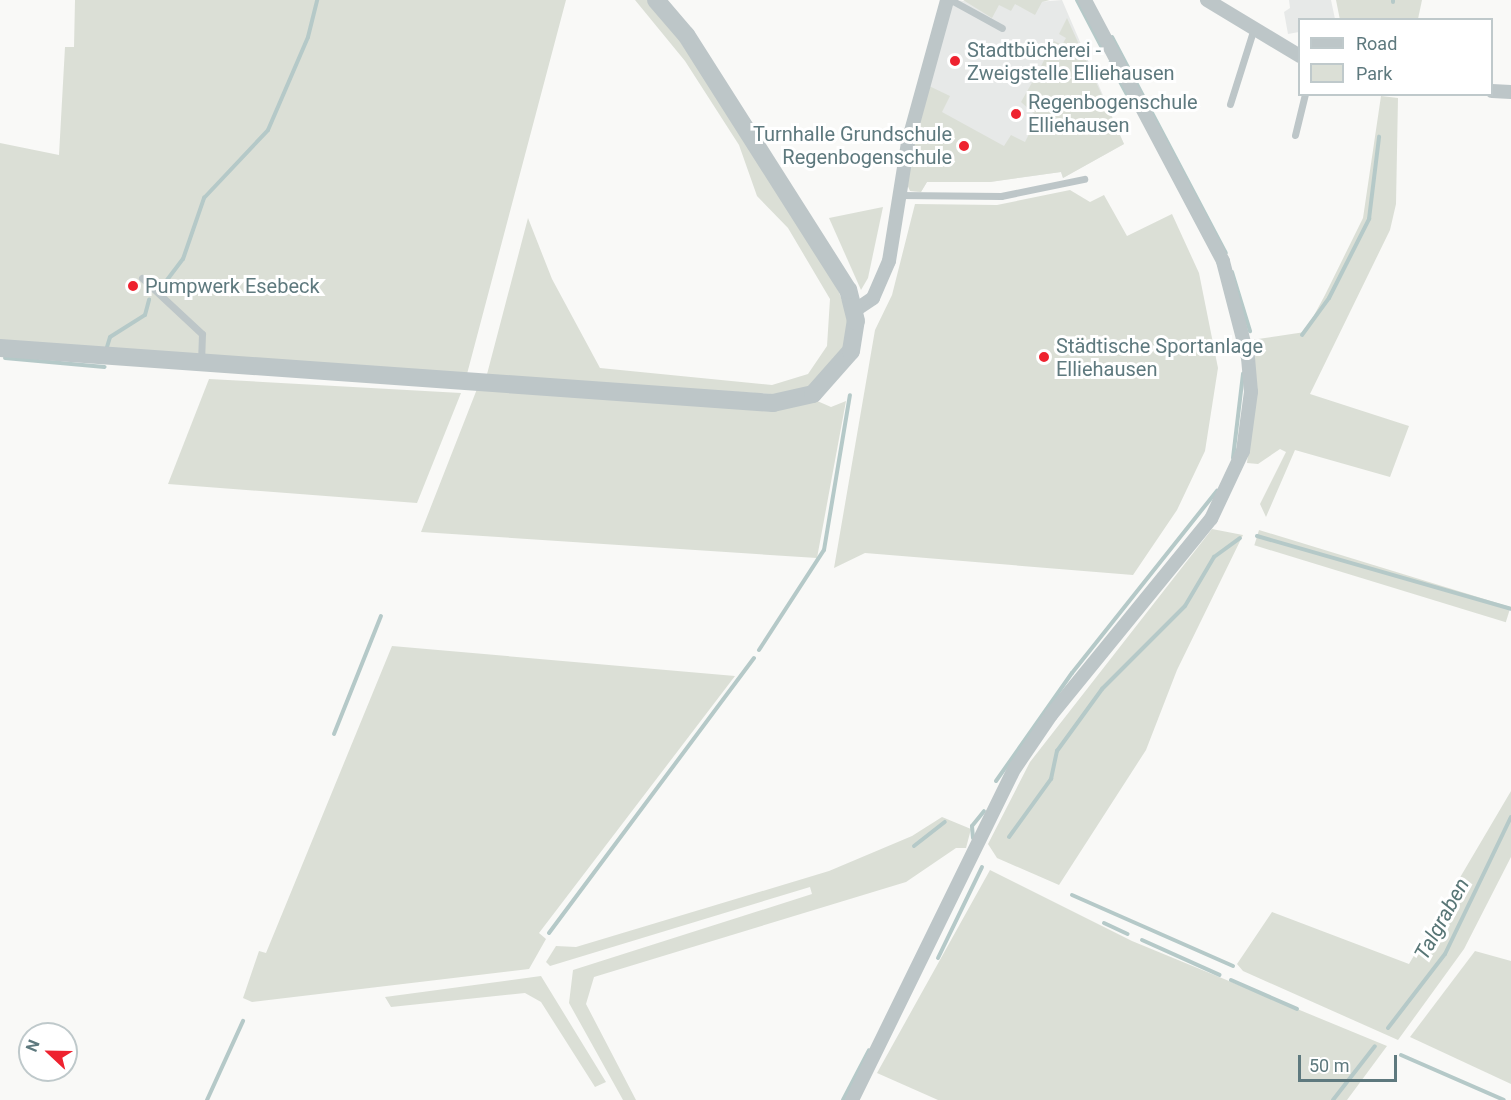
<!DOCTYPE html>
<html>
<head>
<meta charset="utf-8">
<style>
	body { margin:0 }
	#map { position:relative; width:1511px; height:1100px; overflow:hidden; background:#f9f9f7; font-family:Roboto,sans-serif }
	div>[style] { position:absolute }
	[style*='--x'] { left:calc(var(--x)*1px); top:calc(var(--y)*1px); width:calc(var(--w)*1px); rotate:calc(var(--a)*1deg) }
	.built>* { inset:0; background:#e7e9e8 }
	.green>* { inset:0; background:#dbdfd6; transform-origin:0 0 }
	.stream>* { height:4px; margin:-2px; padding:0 2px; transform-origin:2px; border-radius:2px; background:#b5c9c8 }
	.service>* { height:7px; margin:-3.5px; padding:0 3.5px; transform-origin:3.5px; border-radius:3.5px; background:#bdc6c8 }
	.minor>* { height:14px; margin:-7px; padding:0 7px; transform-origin:7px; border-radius:7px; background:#bdc6c8 }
	.tertiary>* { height:18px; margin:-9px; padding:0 9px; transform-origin:9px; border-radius:9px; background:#bdc6c8 }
	.dots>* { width:16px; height:16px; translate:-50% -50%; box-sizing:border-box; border:3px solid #fff; border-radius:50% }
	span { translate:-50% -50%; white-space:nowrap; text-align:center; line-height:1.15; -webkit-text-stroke:6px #fff; paint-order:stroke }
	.poi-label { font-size:20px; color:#5e797e }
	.left { translate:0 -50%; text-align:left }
	.right { translate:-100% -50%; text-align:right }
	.water-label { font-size:21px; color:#587676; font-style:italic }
	.legend { position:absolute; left:1298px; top:18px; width:195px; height:78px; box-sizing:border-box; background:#fff; border:2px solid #bfc9cb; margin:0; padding:8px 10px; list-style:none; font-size:18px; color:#5e797e }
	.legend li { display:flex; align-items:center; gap:12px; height:30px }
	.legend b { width:30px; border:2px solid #bfc9cb }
	.north { position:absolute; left:18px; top:1022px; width:60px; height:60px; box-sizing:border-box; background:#fff; border:2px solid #bfc9cb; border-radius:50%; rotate:292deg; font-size:16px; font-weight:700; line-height:24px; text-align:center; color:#5e797e }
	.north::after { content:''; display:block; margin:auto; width:21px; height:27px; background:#ee222f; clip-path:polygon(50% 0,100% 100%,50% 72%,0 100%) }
	.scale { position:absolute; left:1298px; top:1055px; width:99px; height:27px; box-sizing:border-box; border:3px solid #5e797e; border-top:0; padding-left:8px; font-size:18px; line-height:21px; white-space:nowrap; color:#5e797e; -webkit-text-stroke:4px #fff; paint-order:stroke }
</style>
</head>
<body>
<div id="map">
	<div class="built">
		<div style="clip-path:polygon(955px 0,999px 5px,1062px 0,1124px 144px,1063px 178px,1061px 172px,990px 182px,927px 182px,921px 192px,910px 191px,940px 31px)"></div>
		<div style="clip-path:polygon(1289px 0,1331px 0,1335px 19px,1300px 20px,1299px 32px,1288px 34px,1284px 12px,1290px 8px)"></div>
	</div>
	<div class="green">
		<div style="clip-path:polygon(75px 0,566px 0,467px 374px,0 340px,0 143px,59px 155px,65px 47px,74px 47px)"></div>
		<div style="clip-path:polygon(635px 0,648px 0,662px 14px,832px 272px,848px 318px,846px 343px,820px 381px,789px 395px,486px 378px,528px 218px,552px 279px,600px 368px,772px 385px,808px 374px,827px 346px,830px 299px,788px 228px,757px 196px,739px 145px,685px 61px)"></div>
		<div style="clip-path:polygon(963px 0,1050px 0,1042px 2px,1035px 15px,1015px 4px,1011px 11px,999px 5px,992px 18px)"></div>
		<div style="clip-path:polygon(1336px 0,1422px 0,1418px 19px,1340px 20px)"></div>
		<div style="clip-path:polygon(1067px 18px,1124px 144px,1063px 178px,1061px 172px,990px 182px,927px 182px,921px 192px,910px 191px,906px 182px,927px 85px,950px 96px,942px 112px,1004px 146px,1011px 135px,1025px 142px,1034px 124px,1042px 121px,1021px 102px,1034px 79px,1042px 83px,1046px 76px,1038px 72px,1054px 41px,1062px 45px,1066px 38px,1059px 34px)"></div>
		<div style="clip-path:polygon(1381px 96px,1398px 98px,1396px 204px,1390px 230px,1310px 394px,1409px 426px,1390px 477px,1295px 450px,1266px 517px,1260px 504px,1286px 452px,1280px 449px,1258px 464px,1247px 463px,1255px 390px,1251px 340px,1305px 332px,1325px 295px,1363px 218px)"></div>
		<div style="clip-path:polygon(1070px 190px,1090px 202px,1104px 195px,1127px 236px,1172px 214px,1199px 273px,1218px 368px,1205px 451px,1177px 510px,1133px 575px,865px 553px,834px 568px,875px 330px,892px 295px,915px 204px,997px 205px)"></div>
		<div style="clip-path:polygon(883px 207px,868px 278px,861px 290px,829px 218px)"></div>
		<div style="clip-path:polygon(209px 379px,461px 393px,417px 503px,168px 484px)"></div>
		<div style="clip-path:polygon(477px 389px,815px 400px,831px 407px,846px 401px,817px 558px,421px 532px)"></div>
		<div style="clip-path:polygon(1212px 529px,1243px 535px,1177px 670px,1146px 750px,1059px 885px,997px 858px,988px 844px,1030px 762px)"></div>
		<div style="left:1259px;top:530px;width:263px;height:16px;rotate:17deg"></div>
		<div style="clip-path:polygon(392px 646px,735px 676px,539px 933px,546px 939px,529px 969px,252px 1002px,243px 998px,259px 951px,266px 953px)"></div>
		<div style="clip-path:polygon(1511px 791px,1511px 857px,1464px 949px,1398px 1040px,1243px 971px,1237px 964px,1272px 912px,1409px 964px)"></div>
		<div style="clip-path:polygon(942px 817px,971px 829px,966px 848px,956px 848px,906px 882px,594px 977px,586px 1004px,636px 1100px,623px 1100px,569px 1003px,573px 970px,812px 894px,810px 887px,550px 966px,546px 962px,556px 946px,576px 947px,829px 871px,912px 836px)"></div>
		<div style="clip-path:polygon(990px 870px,1132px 941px,1387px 1046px,1347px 1100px,938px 1100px,877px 1073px)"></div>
		<div style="clip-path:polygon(1475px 951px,1511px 961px,1511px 1084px,1410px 1037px)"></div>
		<div style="clip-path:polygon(541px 976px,606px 1082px,595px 1087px,541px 1002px,525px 993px,391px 1007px,385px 997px)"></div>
	</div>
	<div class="stream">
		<div style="--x:1077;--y:0;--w:52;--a:62.4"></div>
		<div style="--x:1393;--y:2;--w:2;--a:-90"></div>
		<div style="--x:1112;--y:37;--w:244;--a:62.2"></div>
		<div style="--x:1110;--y:63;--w:42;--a:61.6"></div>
		<div style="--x:1232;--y:272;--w:62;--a:73"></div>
		<div style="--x:167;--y:280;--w:26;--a:-53"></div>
		<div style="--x:183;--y:259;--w:65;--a:-71"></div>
		<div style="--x:204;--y:198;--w:93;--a:-46.7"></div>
		<div style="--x:268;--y:130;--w:101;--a:-66.7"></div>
		<div style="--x:308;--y:37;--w:38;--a:-76"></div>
		<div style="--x:1302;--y:335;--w:46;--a:-53.9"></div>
		<div style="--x:1329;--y:298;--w:89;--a:-63.1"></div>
		<div style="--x:1369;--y:219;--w:83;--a:-83"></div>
		<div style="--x:107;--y:347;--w:10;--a:-73"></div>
		<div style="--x:110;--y:337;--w:41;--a:-32.2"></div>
		<div style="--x:145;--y:315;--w:16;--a:-75"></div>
		<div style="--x:5;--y:358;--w:100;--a:5.1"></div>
		<div style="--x:1233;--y:458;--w:85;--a:-83.2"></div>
		<div style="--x:1257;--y:536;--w:264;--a:16"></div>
		<div style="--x:759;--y:650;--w:119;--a:-57"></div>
		<div style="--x:824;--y:550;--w:157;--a:-80.5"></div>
		<div style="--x:334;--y:734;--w:127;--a:-68.3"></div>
		<div style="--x:996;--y:781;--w:132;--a:-54.9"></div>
		<div style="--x:1072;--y:673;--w:233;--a:-51.5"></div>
		<div style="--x:1009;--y:837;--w:72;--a:-54.1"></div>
		<div style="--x:1051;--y:779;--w:29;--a:-78"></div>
		<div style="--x:1057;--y:751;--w:77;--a:-54"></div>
		<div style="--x:1102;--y:689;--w:117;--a:-45"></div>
		<div style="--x:1185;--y:606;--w:57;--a:-59.4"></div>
		<div style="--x:1214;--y:557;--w:32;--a:-36"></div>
		<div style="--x:973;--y:838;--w:12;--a:-95"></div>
		<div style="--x:972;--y:826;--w:19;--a:-51"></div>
		<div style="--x:914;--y:846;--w:39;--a:-38"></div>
		<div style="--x:1072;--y:895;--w:176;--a:23.8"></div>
		<div style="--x:1104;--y:923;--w:26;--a:25"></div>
		<div style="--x:549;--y:933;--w:343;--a:-53.3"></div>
		<div style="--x:1142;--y:940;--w:85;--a:24.2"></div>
		<div style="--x:938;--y:958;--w:101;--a:-64.2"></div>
		<div style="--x:1231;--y:980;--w:72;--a:23.7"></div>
		<div style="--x:1388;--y:1028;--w:93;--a:-52.4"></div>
		<div style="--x:1445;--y:954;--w:152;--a:-64.3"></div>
		<div style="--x:1401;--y:1055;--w:112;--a:23.6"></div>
		<div style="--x:207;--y:1100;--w:87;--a:-65.5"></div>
		<div style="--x:843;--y:1100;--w:56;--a:-62.5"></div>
		<div style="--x:1333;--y:1100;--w:68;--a:-52.1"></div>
	</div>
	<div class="service">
		<div style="--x:951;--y:0;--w:58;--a:28.8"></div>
		<div style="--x:1230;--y:104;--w:80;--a:-72.5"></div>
		<div style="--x:1295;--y:135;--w:42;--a:-76.3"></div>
		<div style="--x:899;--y:195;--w:102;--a:0.6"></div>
		<div style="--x:1001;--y:196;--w:85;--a:-11.6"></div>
		<div style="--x:142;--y:278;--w:82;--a:43"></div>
		<div style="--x:202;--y:334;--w:28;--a:92"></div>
	</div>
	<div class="minor">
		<div style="--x:1207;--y:0;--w:109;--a:31.1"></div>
		<div style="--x:1492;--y:91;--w:19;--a:3"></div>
		<div style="--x:854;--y:311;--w:23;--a:-34"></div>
		<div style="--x:873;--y:298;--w:40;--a:-66.6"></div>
		<div style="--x:889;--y:261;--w:121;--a:-80.9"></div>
		<div style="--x:908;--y:142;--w:147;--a:-74.6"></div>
		<div style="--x:852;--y:1100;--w:370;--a:-63.9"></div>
		<div style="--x:1015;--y:768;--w:64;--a:-55.8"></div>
		<div style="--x:1051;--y:715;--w:253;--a:-50.8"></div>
		<div style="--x:1211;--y:519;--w:75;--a:-64.8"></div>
		<div style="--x:1243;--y:451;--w:60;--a:-82.3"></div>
		<div style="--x:1251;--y:392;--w:34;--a:-95"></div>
		<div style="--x:1248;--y:358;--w:100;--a:-104.5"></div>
		<div style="--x:1223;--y:261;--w:295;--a:-117.9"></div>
	</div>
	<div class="tertiary">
		<div style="--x:0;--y:348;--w:775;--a:4.07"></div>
		<div style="--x:773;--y:403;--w:41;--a:-12.7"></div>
		<div style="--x:813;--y:394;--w:57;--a:-48.5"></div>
		<div style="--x:851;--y:351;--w:30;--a:-81"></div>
		<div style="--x:856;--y:321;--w:32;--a:-104"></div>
		<div style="--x:848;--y:290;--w:302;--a:-122.4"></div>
		<div style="--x:686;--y:35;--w:46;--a:-130.6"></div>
	</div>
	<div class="dots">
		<div style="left:955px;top:61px;background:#ee222f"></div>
		<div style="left:1016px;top:114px;background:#ee222f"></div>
		<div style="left:964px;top:146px;background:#ee222f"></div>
		<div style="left:133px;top:286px;background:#ee222f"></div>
		<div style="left:1044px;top:357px;background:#ee222f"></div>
	</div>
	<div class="poi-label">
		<span class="left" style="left:967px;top:62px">Stadtbücherei -<br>Zweigstelle Elliehausen</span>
		<span class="left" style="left:1028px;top:114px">Regenbogenschule<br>Elliehausen</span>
		<span class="right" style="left:952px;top:146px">Turnhalle Grundschule<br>Regenbogenschule</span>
		<span class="left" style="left:145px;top:286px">Pumpwerk Esebeck</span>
		<span class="left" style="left:1056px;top:358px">Städtische Sportanlage<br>Elliehausen</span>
	</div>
	<div class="water-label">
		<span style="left:1442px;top:919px;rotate:-61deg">Talgraben</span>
	</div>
	<ul class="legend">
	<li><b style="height:8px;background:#bdc6c8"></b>Road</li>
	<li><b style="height:16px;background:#dbdfd6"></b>Park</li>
	</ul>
	<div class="north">N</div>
	<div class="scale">50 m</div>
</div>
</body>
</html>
